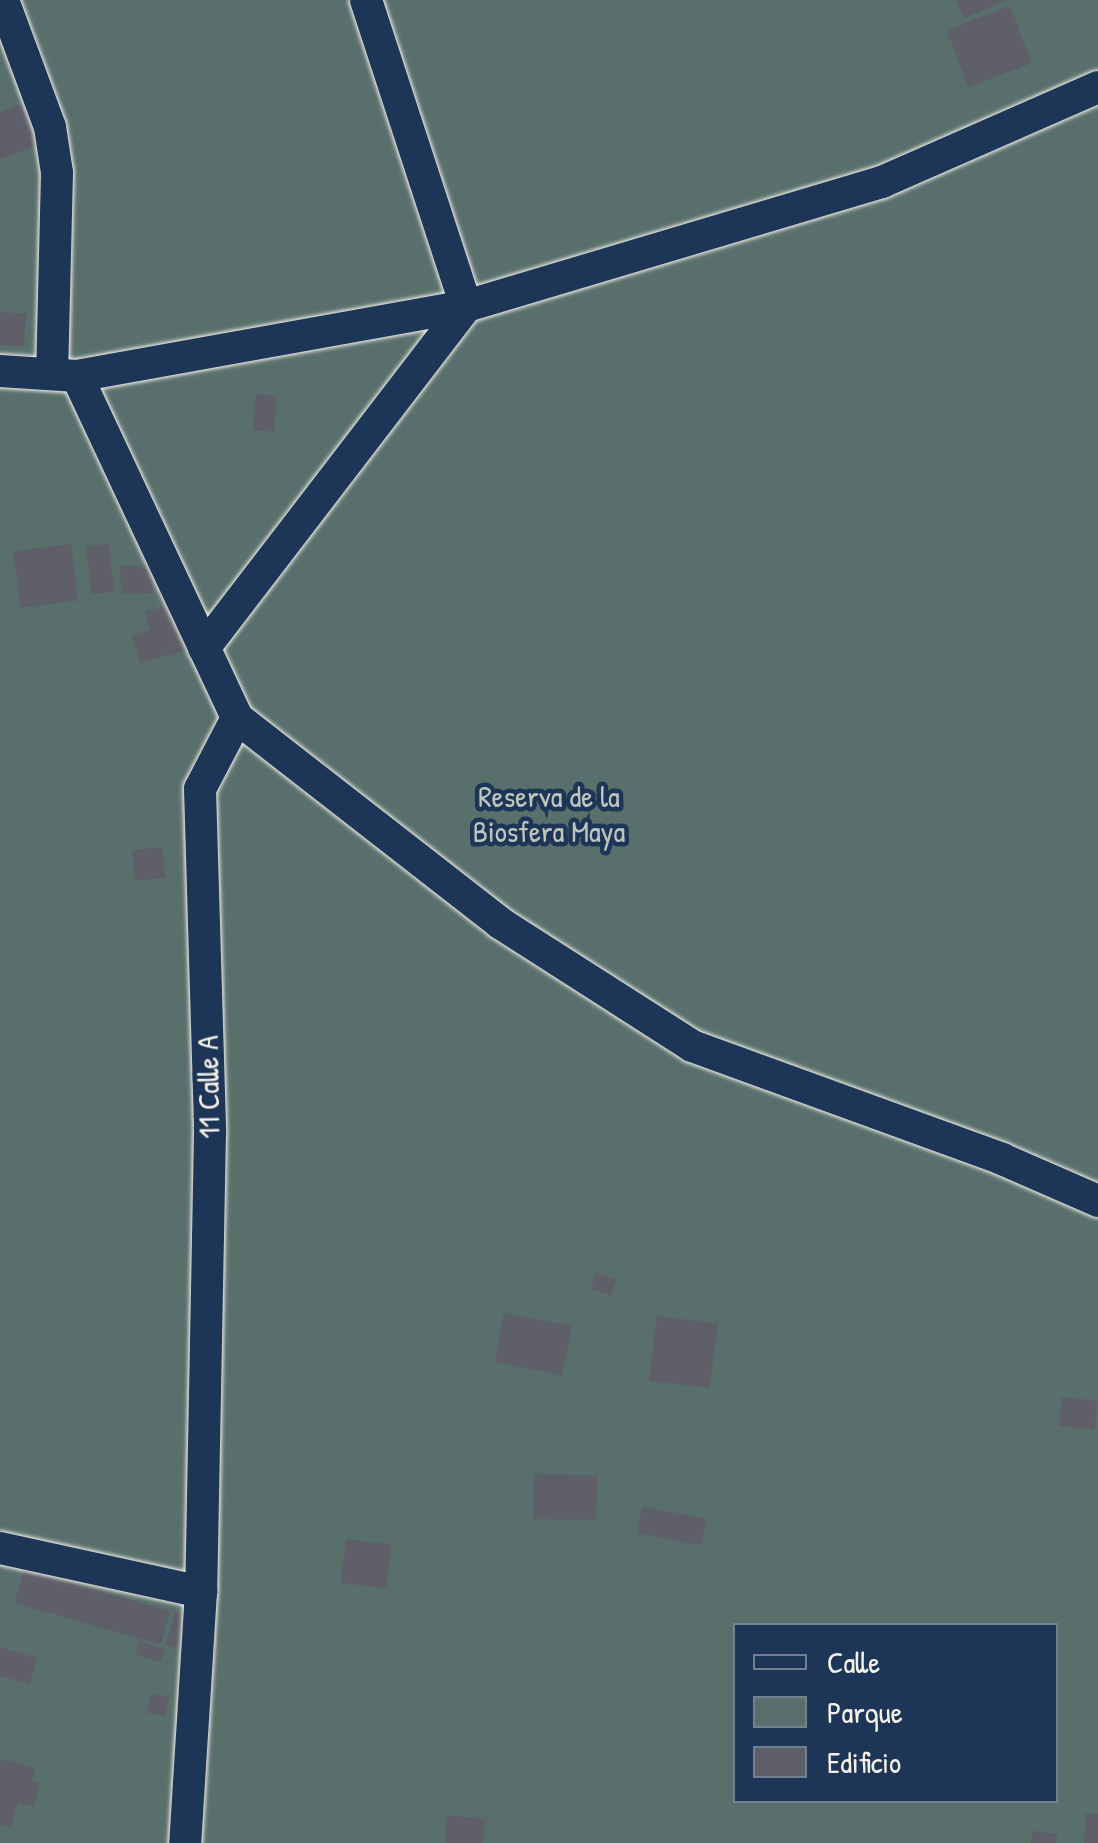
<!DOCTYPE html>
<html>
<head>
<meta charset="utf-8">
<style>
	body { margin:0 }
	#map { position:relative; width:1098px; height:1843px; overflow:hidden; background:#30425c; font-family:"Patrick Hand",sans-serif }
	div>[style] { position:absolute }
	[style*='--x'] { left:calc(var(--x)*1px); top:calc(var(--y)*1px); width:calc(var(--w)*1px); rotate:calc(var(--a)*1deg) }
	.green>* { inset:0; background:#586f6b }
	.building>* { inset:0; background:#5e5f68; transform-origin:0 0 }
	.roads { filter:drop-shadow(0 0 2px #f4f1e8) drop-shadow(0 0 2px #f4f1e8) }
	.minor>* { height:32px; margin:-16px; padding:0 16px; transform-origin:16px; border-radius:16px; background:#1d3557 }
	span { translate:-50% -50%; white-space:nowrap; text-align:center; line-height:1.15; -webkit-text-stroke:9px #1d3557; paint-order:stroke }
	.park-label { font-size:30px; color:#bdc4bc }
	.street-label { font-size:30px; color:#f4f1e8 }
	.legend { position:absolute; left:733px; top:1623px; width:325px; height:180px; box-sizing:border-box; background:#1d3557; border:2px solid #738091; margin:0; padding:12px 18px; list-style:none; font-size:30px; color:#f4f1e8 }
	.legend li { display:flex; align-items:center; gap:20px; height:50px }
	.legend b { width:50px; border:2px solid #738091 }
</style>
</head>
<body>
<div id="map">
	<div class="green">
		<div style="clip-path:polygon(evenodd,0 0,1098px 0,1098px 1843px,0 1843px,0 0,736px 1626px,1056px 1626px,1056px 1800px,736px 1800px,736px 1626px)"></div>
	</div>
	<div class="building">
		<div style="clip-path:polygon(956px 0,1008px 0,964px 18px)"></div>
		<div style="left:1010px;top:6px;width:61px;height:68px;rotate:69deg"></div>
		<div style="clip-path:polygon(22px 104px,37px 145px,0 159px,0 112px)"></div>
		<div style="left:0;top:312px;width:26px;height:33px;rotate:4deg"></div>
		<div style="left:256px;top:394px;width:21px;height:36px;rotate:5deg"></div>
		<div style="left:71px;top:544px;width:57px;height:58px;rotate:83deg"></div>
		<div style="left:109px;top:544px;width:48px;height:23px;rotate:84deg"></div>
		<div style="left:152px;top:565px;width:28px;height:32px;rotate:88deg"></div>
		<div style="clip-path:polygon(182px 602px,195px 648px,140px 663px,132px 635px,150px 630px,145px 612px)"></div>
		<div style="left:162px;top:847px;width:31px;height:30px;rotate:84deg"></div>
		<div style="left:596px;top:1273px;width:21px;height:17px;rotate:17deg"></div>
		<div style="left:504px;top:1313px;width:69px;height:50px;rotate:11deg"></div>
		<div style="left:657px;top:1316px;width:61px;height:65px;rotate:7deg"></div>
		<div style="left:1062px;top:1397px;width:36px;height:29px;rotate:6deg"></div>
		<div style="left:534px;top:1474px;width:63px;height:45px;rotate:1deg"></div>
		<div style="left:642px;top:1507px;width:65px;height:27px;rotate:10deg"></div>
		<div style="left:346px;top:1539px;width:46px;height:44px;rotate:7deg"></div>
		<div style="left:24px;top:1569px;width:152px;height:35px;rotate:16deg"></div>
		<div style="left:175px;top:1612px;width:19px;height:34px;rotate:16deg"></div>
		<div style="left:140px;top:1641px;width:26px;height:14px;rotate:18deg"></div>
		<div style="clip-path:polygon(0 1647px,37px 1658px,30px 1684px,0 1676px)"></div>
		<div style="left:150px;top:1694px;width:19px;height:19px;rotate:9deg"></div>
		<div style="clip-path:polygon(0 1759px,35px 1768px,32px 1780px,40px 1783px,34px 1807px,18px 1802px,11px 1827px,0 1824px)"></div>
		<div style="clip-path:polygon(1086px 1813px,1098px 1814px,1098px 1843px,1084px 1843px)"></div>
		<div style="clip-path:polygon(447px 1815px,485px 1819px,483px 1843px,445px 1843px)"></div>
		<div style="clip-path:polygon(1032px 1831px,1057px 1834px,1056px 1843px,1031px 1843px)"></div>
	</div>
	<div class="roads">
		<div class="minor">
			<div style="--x:3;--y:0;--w:135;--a:69.7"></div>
			<div style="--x:50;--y:127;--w:47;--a:81.3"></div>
			<div style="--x:57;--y:173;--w:201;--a:91.4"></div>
			<div style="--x:0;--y:371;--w:77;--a:3.7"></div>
			<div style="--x:77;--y:376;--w:395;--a:-10.2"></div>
			<div style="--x:466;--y:306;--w:434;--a:-16.6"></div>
			<div style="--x:882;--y:182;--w:236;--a:-23.7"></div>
			<div style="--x:77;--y:376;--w:378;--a:64.9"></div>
			<div style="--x:237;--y:718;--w:80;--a:117.5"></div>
			<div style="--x:200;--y:789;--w:344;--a:88.3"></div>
			<div style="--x:210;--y:1133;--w:459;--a:91.1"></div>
			<div style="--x:201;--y:1592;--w:252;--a:93.6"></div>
			<div style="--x:204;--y:648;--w:431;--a:-52.5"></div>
			<div style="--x:466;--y:306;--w:322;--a:-108.1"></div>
			<div style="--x:237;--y:718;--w:333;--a:37.9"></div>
			<div style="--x:500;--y:923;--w:228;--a:32.6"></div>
			<div style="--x:692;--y:1046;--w:330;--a:20"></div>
			<div style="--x:1002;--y:1159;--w:105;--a:23.6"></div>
			<div style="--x:0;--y:1548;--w:206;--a:12.3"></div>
		</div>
	</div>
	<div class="park-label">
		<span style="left:549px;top:813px">Reserva de la<br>Biosfera Maya</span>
	</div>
	<div class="street-label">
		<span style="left:208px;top:1087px;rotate:-91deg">11 Calle A</span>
	</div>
	<ul class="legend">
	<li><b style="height:12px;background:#1d3557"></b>Calle</li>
	<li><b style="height:28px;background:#586f6b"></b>Parque</li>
	<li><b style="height:28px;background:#5e5f68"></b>Edificio</li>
	</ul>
</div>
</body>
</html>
